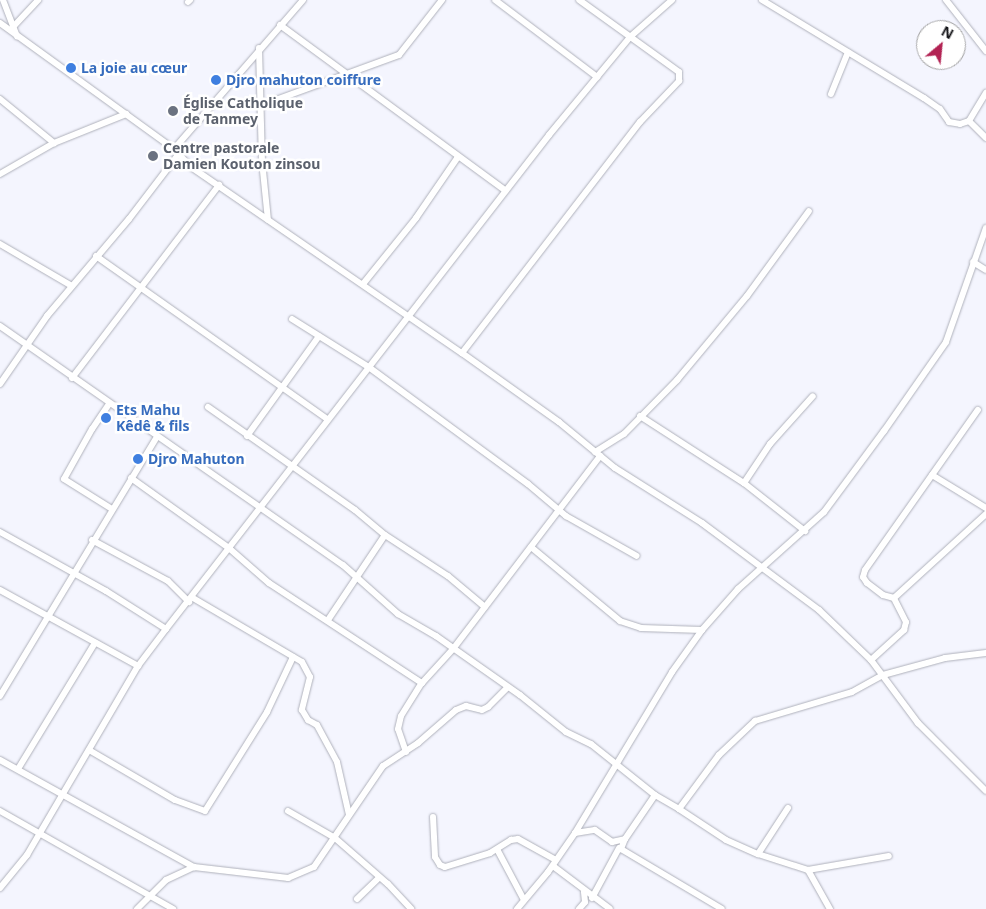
<!DOCTYPE html>
<html>
<head>
<meta charset="utf-8">
<style>
	body { margin:0 }
	#map { position:relative; width:986px; height:909px; overflow:hidden; background:#f4f5fe; font-family:"Noto Sans",sans-serif }
	div>[style] { position:absolute }
	[style*='--x'] { left:calc(var(--x)*1px); top:calc(var(--y)*1px); width:calc(var(--w)*1px); rotate:calc(var(--a)*1deg) }
	.roads { filter:drop-shadow(0 0 1px #afb1bb) drop-shadow(0 0 1px #afb1bb) }
	.minor>* { height:6px; margin:-3px; padding:0 3px; transform-origin:3px; border-radius:3px; background:#fff }
	.dots>* { width:14px; height:14px; translate:-50% -50%; box-sizing:border-box; border:2px solid #fff; border-radius:50% }
	span { translate:-50% -50%; white-space:nowrap; text-align:center; line-height:1.15; -webkit-text-stroke:5px #fff; paint-order:stroke }
	.shop-label { font-size:14px; color:#366cbe; font-weight:700 }
	.left { translate:0 -50%; text-align:left }
	.worship-label { font-size:14px; color:#5b616d; font-weight:700 }
	.north { position:absolute; left:916px; top:20px; width:50px; height:50px; box-sizing:border-box; background:#fff; border:1px solid #a0a0a1; border-radius:50%; rotate:28deg; font-size:14px; font-weight:700; line-height:20px; text-align:center; color:#111115 }
	.north::after { content:''; display:block; margin:auto; width:18px; height:22px; background:#b22253; clip-path:polygon(50% 0,100% 100%,50% 72%,0 100%) }
</style>
</head>
<body>
<div id="map">
	<div class="roads">
		<div class="minor">
			<div style="--x:3;--y:0;--w:39;--a:69"></div>
			<div style="--x:495;--y:0;--w:128;--a:37"></div>
			<div style="--x:762;--y:0;--w:189;--a:31.2"></div>
			<div style="--x:924;--y:98;--w:19;--a:35"></div>
			<div style="--x:940;--y:109;--w:16;--a:55"></div>
			<div style="--x:949;--y:122;--w:11;--a:10"></div>
			<div style="--x:960;--y:124;--w:9;--a:-18"></div>
			<div style="--x:969;--y:121;--w:24;--a:45"></div>
			<div style="--x:946;--y:0;--w:65;--a:51.9"></div>
			<div style="--x:188;--y:2;--w:3;--a:-45"></div>
			<div style="--x:0;--y:23;--w:215;--a:35.9"></div>
			<div style="--x:174;--y:149;--w:25;--a:47"></div>
			<div style="--x:191;--y:167;--w:329;--a:34.5"></div>
			<div style="--x:462;--y:353;--w:119;--a:35.4"></div>
			<div style="--x:559;--y:422;--w:72;--a:39.4"></div>
			<div style="--x:615;--y:468;--w:103;--a:32.3"></div>
			<div style="--x:702;--y:523;--w:146;--a:36.6"></div>
			<div style="--x:819;--y:610;--w:72;--a:43.9"></div>
			<div style="--x:871;--y:660;--w:79;--a:53.3"></div>
			<div style="--x:918;--y:723;--w:96;--a:45"></div>
			<div style="--x:280;--y:25;--w:280;--a:36.3"></div>
			<div style="--x:13;--y:27;--w:37;--a:-47"></div>
			<div style="--x:259;--y:48;--w:113;--a:88.5"></div>
			<div style="--x:262;--y:161;--w:59;--a:84.2"></div>
			<div style="--x:831;--y:94;--w:45;--a:-68"></div>
			<div style="--x:0;--y:99;--w:70;--a:39.2"></div>
			<div style="--x:262;--y:105;--w:146;--a:-20.1"></div>
			<div style="--x:399;--y:55;--w:70;--a:-52"></div>
			<div style="--x:969;--y:121;--w:33;--a:-59"></div>
			<div style="--x:174;--y:149;--w:197;--a:-49.1"></div>
			<div style="--x:0;--y:174;--w:62;--a:-29.9"></div>
			<div style="--x:54;--y:143;--w:78;--a:-21.9"></div>
			<div style="--x:0;--y:244;--w:83;--a:30.3"></div>
			<div style="--x:96;--y:256;--w:283;--a:35.2"></div>
			<div style="--x:973;--y:262;--w:15;--a:32"></div>
			<div style="--x:363;--y:284;--w:85;--a:-51.2"></div>
			<div style="--x:416;--y:218;--w:74;--a:-55.5"></div>
			<div style="--x:292;--y:319;--w:92;--a:32.1"></div>
			<div style="--x:370;--y:368;--w:196;--a:36.3"></div>
			<div style="--x:528;--y:484;--w:50;--a:40.1"></div>
			<div style="--x:566;--y:516;--w:81;--a:29.4"></div>
			<div style="--x:0;--y:326;--w:418;--a:34.9"></div>
			<div style="--x:343;--y:565;--w:74;--a:41.7"></div>
			<div style="--x:398;--y:614;--w:44;--a:30.1"></div>
			<div style="--x:436;--y:636;--w:103;--a:35.1"></div>
			<div style="--x:520;--y:695;--w:59;--a:38.8"></div>
			<div style="--x:566;--y:732;--w:28;--a:26"></div>
			<div style="--x:591;--y:744;--w:82;--a:38.6"></div>
			<div style="--x:462;--y:353;--w:292;--a:-52.4"></div>
			<div style="--x:640;--y:122;--w:57;--a:-46.4"></div>
			<div style="--x:679;--y:81;--w:9;--a:-90"></div>
			<div style="--x:679;--y:72;--w:123;--a:-144.2"></div>
			<div style="--x:72;--y:378;--w:243;--a:-52.7"></div>
			<div style="--x:0;--y:384;--w:83;--a:-55.3"></div>
			<div style="--x:47;--y:316;--w:127;--a:-49.8"></div>
			<div style="--x:129;--y:219;--w:81;--a:-52.6"></div>
			<div style="--x:109;--y:404;--w:30;--a:124"></div>
			<div style="--x:92;--y:429;--w:57;--a:119.2"></div>
			<div style="--x:64;--y:479;--w:57;--a:32"></div>
			<div style="--x:208;--y:407;--w:179;--a:35"></div>
			<div style="--x:355;--y:510;--w:39;--a:40"></div>
			<div style="--x:385;--y:535;--w:75;--a:33.1"></div>
			<div style="--x:448;--y:576;--w:48;--a:40"></div>
			<div style="--x:640;--y:416;--w:124;--a:32.8"></div>
			<div style="--x:744;--y:483;--w:78;--a:38.2"></div>
			<div style="--x:247;--y:436;--w:123;--a:-54.2"></div>
			<div style="--x:595;--y:452;--w:34;--a:-32"></div>
			<div style="--x:624;--y:434;--w:76;--a:-45.5"></div>
			<div style="--x:677;--y:380;--w:109;--a:-50.2"></div>
			<div style="--x:747;--y:296;--w:105;--a:-53.9"></div>
			<div style="--x:932;--y:475;--w:63;--a:31.4"></div>
			<div style="--x:131;--y:478;--w:122;--a:35.6"></div>
			<div style="--x:230;--y:549;--w:52;--a:41.1"></div>
			<div style="--x:269;--y:583;--w:183;--a:33.2"></div>
			<div style="--x:744;--y:483;--w:47;--a:-56.3"></div>
			<div style="--x:770;--y:444;--w:64;--a:-48.1"></div>
			<div style="--x:0;--y:532;--w:121;--a:29.1"></div>
			<div style="--x:106;--y:591;--w:71;--a:32.3"></div>
			<div style="--x:92;--y:540;--w:86;--a:28.3"></div>
			<div style="--x:168;--y:581;--w:30;--a:45"></div>
			<div style="--x:531;--y:547;--w:116;--a:39.7"></div>
			<div style="--x:620;--y:621;--w:22;--a:18"></div>
			<div style="--x:641;--y:628;--w:61;--a:1.9"></div>
			<div style="--x:0;--y:590;--w:158;--a:28.8"></div>
			<div style="--x:193;--y:598;--w:126;--a:30.4"></div>
			<div style="--x:302;--y:662;--w:17;--a:62"></div>
			<div style="--x:310;--y:677;--w:34;--a:104"></div>
			<div style="--x:302;--y:710;--w:12;--a:59"></div>
			<div style="--x:308;--y:720;--w:10;--a:29"></div>
			<div style="--x:317;--y:725;--w:42;--a:61.6"></div>
			<div style="--x:337;--y:762;--w:54;--a:77.2"></div>
			<div style="--x:894;--y:598;--w:125;--a:-42.4"></div>
			<div style="--x:328;--y:620;--w:102;--a:-56.2"></div>
			<div style="--x:871;--y:660;--w:45;--a:-42.3"></div>
			<div style="--x:904;--y:630;--w:8;--a:-76"></div>
			<div style="--x:906;--y:622;--w:27;--a:-117"></div>
			<div style="--x:894;--y:598;--w:11;--a:-165"></div>
			<div style="--x:883;--y:595;--w:20;--a:-143"></div>
			<div style="--x:867;--y:583;--w:7;--a:-124"></div>
			<div style="--x:863;--y:577;--w:7;--a:-74"></div>
			<div style="--x:865;--y:570;--w:196;--a:-54.8"></div>
			<div style="--x:0;--y:696;--w:301;--a:-58.8"></div>
			<div style="--x:89;--y:750;--w:99;--a:30.2"></div>
			<div style="--x:175;--y:800;--w:32;--a:20"></div>
			<div style="--x:205;--y:811;--w:117;--a:-57.9"></div>
			<div style="--x:267;--y:712;--w:61;--a:-64.7"></div>
			<div style="--x:406;--y:752;--w:24;--a:-109"></div>
			<div style="--x:398;--y:729;--w:13;--a:-77"></div>
			<div style="--x:401;--y:716;--w:39;--a:-58"></div>
			<div style="--x:422;--y:683;--w:46;--a:-47.6"></div>
			<div style="--x:453;--y:649;--w:243;--a:-52.7"></div>
			<div style="--x:0;--y:760;--w:222;--a:28.9"></div>
			<div style="--x:18;--y:769;--w:148;--a:-58.6"></div>
			<div style="--x:679;--y:809;--w:56;--a:33.4"></div>
			<div style="--x:726;--y:840;--w:35;--a:24"></div>
			<div style="--x:758;--y:854;--w:55;--a:-56.9"></div>
			<div style="--x:0;--y:811;--w:199;--a:29.5"></div>
			<div style="--x:288;--y:811;--w:54;--a:29.9"></div>
			<div style="--x:335;--y:838;--w:70;--a:41"></div>
			<div style="--x:388;--y:884;--w:34;--a:47"></div>
			<div style="--x:433;--y:817;--w:40;--a:87.1"></div>
			<div style="--x:435;--y:857;--w:9;--a:58"></div>
			<div style="--x:440;--y:865;--w:5;--a:22"></div>
			<div style="--x:445;--y:867;--w:47;--a:-17.3"></div>
			<div style="--x:490;--y:853;--w:25;--a:-32"></div>
			<div style="--x:511;--y:840;--w:7;--a:-8"></div>
			<div style="--x:518;--y:839;--w:43;--a:28.9"></div>
			<div style="--x:575;--y:833;--w:20;--a:-9"></div>
			<div style="--x:595;--y:830;--w:21;--a:35"></div>
			<div style="--x:612;--y:842;--w:13;--a:-13"></div>
			<div style="--x:625;--y:839;--w:53;--a:-55.7"></div>
			<div style="--x:655;--y:795;--w:28;--a:30"></div>
			<div style="--x:679;--y:809;--w:67;--a:-53.5"></div>
			<div style="--x:719;--y:755;--w:50;--a:-43.4"></div>
			<div style="--x:755;--y:721;--w:101;--a:-16.6"></div>
			<div style="--x:852;--y:692;--w:35;--a:-29"></div>
			<div style="--x:883;--y:675;--w:64;--a:-15.3"></div>
			<div style="--x:945;--y:658;--w:41;--a:-7"></div>
			<div style="--x:625;--y:839;--w:11;--a:112"></div>
			<div style="--x:621;--y:849;--w:117;--a:30.7"></div>
			<div style="--x:498;--y:851;--w:55;--a:62"></div>
			<div style="--x:758;--y:854;--w:52;--a:17.7"></div>
			<div style="--x:808;--y:870;--w:82;--a:-9.8"></div>
			<div style="--x:553;--y:866;--w:71;--a:37"></div>
			<div style="--x:808;--y:870;--w:45;--a:60.6"></div>
			<div style="--x:0;--y:888;--w:43;--a:-50.7"></div>
			<div style="--x:27;--y:855;--w:219;--a:-59.6"></div>
			<div style="--x:138;--y:666;--w:46;--a:-52.9"></div>
			<div style="--x:166;--y:629;--w:625;--a:-52.21"></div>
			<div style="--x:549;--y:135;--w:127;--a:-50.4"></div>
			<div style="--x:630;--y:37;--w:56;--a:-41.4"></div>
			<div style="--x:592;--y:898;--w:57;--a:-61.6"></div>
			<div style="--x:357;--y:899;--w:30;--a:-44"></div>
			<div style="--x:137;--y:909;--w:41;--a:-45"></div>
			<div style="--x:166;--y:880;--w:31;--a:-25"></div>
			<div style="--x:194;--y:867;--w:95;--a:6.7"></div>
			<div style="--x:288;--y:878;--w:28;--a:-23"></div>
			<div style="--x:314;--y:867;--w:122;--a:-55.7"></div>
			<div style="--x:383;--y:766;--w:42;--a:-33.3"></div>
			<div style="--x:418;--y:743;--w:50;--a:-41"></div>
			<div style="--x:456;--y:710;--w:11;--a:-22"></div>
			<div style="--x:466;--y:706;--w:16;--a:14"></div>
			<div style="--x:482;--y:710;--w:7;--a:-27"></div>
			<div style="--x:488;--y:707;--w:28;--a:-45"></div>
			<div style="--x:517;--y:909;--w:48;--a:-50"></div>
			<div style="--x:548;--y:872;--w:47;--a:-55.3"></div>
			<div style="--x:575;--y:833;--w:188;--a:-58.9"></div>
			<div style="--x:672;--y:672;--w:52;--a:-54.5"></div>
			<div style="--x:702;--y:630;--w:55;--a:-48.7"></div>
			<div style="--x:738;--y:589;--w:115;--a:-41.8"></div>
			<div style="--x:824;--y:512;--w:101;--a:-53.5"></div>
			<div style="--x:884;--y:431;--w:108;--a:-55.1"></div>
			<div style="--x:946;--y:342;--w:121;--a:-70.7"></div>
			<div style="--x:579;--y:909;--w:9;--a:-49"></div>
			<div style="--x:585;--y:902;--w:10;--a:-96"></div>
		</div>
	</div>
	<div class="dots">
		<div style="left:71px;top:68px;background:#3f7fe0"></div>
		<div style="left:216px;top:80px;background:#3f7fe0"></div>
		<div style="left:173px;top:111px;background:#6b7280"></div>
		<div style="left:153px;top:156px;background:#6b7280"></div>
		<div style="left:106px;top:418px;background:#3f7fe0"></div>
		<div style="left:138px;top:459px;background:#3f7fe0"></div>
	</div>
	<div class="shop-label">
		<span class="left" style="left:81px;top:68px">La joie au cœur</span>
		<span class="left" style="left:226px;top:80px">Djro mahuton coiffure</span>
		<span class="left" style="left:116px;top:418px">Ets Mahu<br>Kêdê &amp; fils</span>
		<span class="left" style="left:148px;top:459px">Djro Mahuton</span>
	</div>
	<div class="worship-label">
		<span class="left" style="left:183px;top:111px">Église Catholique<br>de Tanmey</span>
		<span class="left" style="left:163px;top:156px">Centre pastorale<br>Damien Kouton zinsou</span>
	</div>
	<div class="north">N</div>
</div>
</body>
</html>
